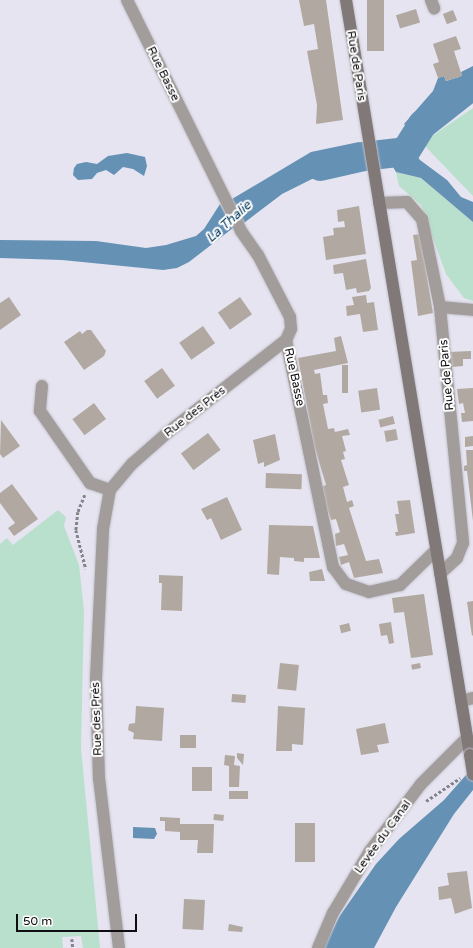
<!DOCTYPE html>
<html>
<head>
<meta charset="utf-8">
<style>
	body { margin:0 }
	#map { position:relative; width:473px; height:948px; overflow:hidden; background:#e5e4f0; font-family:"Varela Round",sans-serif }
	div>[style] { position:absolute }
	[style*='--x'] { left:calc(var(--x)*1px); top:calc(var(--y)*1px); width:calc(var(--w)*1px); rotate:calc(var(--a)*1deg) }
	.green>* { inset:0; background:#b8e0cc }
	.water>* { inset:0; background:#6591b5 }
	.river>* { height:29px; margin:-14.5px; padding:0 14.5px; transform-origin:14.5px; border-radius:14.5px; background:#6591b5 }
	.building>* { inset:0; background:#b1a9a1; transform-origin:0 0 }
	.path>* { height:2.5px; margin-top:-1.25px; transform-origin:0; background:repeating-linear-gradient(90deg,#83838b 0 3px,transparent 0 5px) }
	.roads { filter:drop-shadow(0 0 1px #c3c2cc) drop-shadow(0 0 1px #c3c2cc) }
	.minor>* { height:12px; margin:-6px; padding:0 6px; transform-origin:6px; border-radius:6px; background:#a29c9b }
	.secondary>* { height:12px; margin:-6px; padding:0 6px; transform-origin:6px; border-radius:6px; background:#817878 }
	.bridges { filter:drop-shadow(0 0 1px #c3c2cc) drop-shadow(0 0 1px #c3c2cc) }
	.secondary-bridge>* { height:12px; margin:-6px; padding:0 6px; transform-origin:6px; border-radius:6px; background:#817878 }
	span { translate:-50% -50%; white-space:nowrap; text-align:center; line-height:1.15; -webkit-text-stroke:4px #fff; paint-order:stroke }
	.street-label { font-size:12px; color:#0e0e12 }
	.water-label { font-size:13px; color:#00385b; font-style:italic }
	.scale { position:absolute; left:16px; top:914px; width:121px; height:18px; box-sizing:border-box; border:2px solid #0e0e12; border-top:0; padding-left:5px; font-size:12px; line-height:14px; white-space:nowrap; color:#0e0e12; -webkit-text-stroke:3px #fff; paint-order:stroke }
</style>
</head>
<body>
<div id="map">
	<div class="green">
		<div style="clip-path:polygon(473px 108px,473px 196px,422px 143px)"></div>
		<div style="clip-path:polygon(396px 172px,421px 178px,473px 222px,473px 301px,464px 298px,446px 274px,421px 205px,399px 186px)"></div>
		<div style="clip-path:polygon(58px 510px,66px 517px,64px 526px,79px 565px,84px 611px,81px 748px,100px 948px,83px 948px,81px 936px,62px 937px,63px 948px,0 948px,0 544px,7px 538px,13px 545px)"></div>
	</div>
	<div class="water">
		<div style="clip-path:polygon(473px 66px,473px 88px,418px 135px,412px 150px,420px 160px,447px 180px,461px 197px,473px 202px,473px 222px,421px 178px,396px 172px,390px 162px,386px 145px,403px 145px,414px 133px,404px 124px,433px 91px,438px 78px,444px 76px,446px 81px,462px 76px,461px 72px)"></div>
		<div style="clip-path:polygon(359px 142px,360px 166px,316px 177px,282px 194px,244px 223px,232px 199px,311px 152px)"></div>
		<div style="clip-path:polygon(127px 153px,145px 157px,147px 166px,144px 176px,133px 169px,123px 167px,114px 175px,106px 170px,97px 173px,92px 179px,78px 180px,73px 175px,74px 168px,77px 164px,86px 162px,97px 164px,108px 156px)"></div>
		<div style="clip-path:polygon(220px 204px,233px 228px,189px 262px,177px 268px,163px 270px,62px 260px,0 258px,0 240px,96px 241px,146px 248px,166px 245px,196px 236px,204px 229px)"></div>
		<div style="clip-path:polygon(473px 767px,473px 790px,454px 814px,396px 907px,374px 948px,324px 948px,339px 917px,376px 864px,399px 839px,444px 800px)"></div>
		<div style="clip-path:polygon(133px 827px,155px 828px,157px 834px,154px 839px,133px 838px)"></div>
	</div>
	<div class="river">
		<div style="--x:320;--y:166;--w:44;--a:-13.1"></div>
		<div style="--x:363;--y:156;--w:42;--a:-6.8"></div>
		<div style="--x:405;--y:151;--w:32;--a:-58"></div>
		<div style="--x:422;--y:124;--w:65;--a:-38.1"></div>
	</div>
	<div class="building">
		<div style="clip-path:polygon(299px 0,326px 0,343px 120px,316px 124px,317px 105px,307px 51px,318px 49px,314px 24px,304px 26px)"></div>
		<div style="left:367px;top:0;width:17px;height:51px"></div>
		<div style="left:416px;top:9px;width:14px;height:21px;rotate:73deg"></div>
		<div style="left:453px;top:10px;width:11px;height:11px;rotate:68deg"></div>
		<div style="clip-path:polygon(456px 36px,461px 49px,454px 51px,462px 76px,446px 81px,444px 76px,438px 78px,433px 64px,439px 62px,433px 44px)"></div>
		<div style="clip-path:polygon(359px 206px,366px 254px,326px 260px,323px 237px,334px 235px,333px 228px,345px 227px,344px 221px,338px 222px,337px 210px)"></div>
		<div style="clip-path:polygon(420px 234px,433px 313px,418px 316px,411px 261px,417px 260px,413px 235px)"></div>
		<div style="clip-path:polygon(366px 259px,371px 288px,369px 291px,357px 293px,356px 288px,346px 290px,343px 273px,334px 274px,333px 265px)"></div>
		<div style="clip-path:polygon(366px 295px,367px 303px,374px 302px,378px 330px,363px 332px,360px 314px,347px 316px,346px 306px,354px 305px,352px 297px)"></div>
		<div style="clip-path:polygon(9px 297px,21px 315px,0 330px,0 303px)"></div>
		<div style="left:240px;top:297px;width:21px;height:27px;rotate:55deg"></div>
		<div style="left:203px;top:326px;width:21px;height:29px;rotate:55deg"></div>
		<div style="clip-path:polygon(87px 330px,91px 330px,106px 351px,104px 356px,84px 370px,64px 342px,80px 331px,82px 334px)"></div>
		<div style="clip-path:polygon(341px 336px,348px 363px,314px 370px,315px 374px,320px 373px,323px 395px,327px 395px,328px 403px,323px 404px,328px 429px,334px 428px,335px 432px,348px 429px,350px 435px,342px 436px,346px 451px,343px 452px,345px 459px,341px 460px,349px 485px,343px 487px,347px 502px,352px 500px,354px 506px,349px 508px,366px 561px,379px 559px,383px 573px,354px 578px,349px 562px,341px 565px,339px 557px,348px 555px,344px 544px,336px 546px,335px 534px,340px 532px,336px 519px,331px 520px,320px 487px,326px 485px,314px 445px,298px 358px,336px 351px,334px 338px)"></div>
		<div style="clip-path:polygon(471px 351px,471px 359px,463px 359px,463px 366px,452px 367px,449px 352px)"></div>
		<div style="left:342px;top:365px;width:6px;height:28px"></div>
		<div style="left:162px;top:368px;width:22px;height:22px;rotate:54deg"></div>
		<div style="left:377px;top:388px;width:22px;height:19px;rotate:82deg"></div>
		<div style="clip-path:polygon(473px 388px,473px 421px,462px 422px,461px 413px,465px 413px,463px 403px,459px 404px,457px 389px)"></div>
		<div style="left:94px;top:403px;width:20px;height:27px;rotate:53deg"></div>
		<div style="left:393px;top:416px;width:8px;height:15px;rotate:76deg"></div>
		<div style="clip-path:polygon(1px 420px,20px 446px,3px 458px,0 454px)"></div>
		<div style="left:396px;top:429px;width:11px;height:12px;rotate:80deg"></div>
		<div style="left:208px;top:433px;width:21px;height:34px;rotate:53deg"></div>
		<div style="clip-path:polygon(275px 434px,280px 460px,264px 467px,264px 462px,258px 464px,253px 440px)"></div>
		<div style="clip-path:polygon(473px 436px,473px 446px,465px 447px,465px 437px)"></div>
		<div style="clip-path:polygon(466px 450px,473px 450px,473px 521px,467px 471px,464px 471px,464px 466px,467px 465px)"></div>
		<div style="left:266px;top:473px;width:36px;height:15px;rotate:2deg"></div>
		<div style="clip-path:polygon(12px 484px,38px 519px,14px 536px,8px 528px,15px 523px,0 503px,0 493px)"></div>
		<div style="clip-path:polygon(227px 497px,242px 530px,221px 540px,211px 518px,207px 520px,201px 509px)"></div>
		<div style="clip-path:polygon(410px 500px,415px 533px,396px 536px,395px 532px,398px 532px,395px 514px,399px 514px,397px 501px)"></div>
		<div style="clip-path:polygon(269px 525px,313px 526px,320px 558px,304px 558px,304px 562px,294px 561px,294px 558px,280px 557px,279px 575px,267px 574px)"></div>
		<div style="clip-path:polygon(322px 569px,325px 581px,310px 581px,309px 572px)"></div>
		<div style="clip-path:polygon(159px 575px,183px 576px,182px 611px,161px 610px,162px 583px,159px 583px)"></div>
		<div style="clip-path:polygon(424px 594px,433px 655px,411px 658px,404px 612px,394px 613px,392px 598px)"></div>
		<div style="clip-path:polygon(473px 601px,473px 635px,472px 636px,467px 602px)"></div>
		<div style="clip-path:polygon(391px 622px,394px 643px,389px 644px,387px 635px,381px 636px,379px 624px)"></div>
		<div style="left:349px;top:623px;width:8px;height:10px;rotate:76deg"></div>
		<div style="left:280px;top:663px;width:19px;height:26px;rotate:6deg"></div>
		<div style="left:420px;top:663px;width:5px;height:9px;rotate:79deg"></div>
		<div style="left:232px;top:694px;width:14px;height:8px;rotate:4deg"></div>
		<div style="clip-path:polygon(136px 706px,164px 708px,162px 741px,133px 739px,134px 733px,128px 730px,129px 724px,135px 723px)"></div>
		<div style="clip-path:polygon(278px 706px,305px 708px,303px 745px,292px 744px,292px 751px,276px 751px)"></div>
		<div style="clip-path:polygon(385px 723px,389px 743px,377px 745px,379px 752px,361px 755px,356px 729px)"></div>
		<div style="left:180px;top:735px;width:16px;height:13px"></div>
		<div style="clip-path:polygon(237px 753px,244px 754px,243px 765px,237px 758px)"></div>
		<div style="clip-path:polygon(225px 755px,235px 756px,234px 765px,240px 766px,239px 787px,229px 787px,229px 766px,224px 765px)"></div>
		<div style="left:192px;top:767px;width:20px;height:24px"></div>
		<div style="left:229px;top:791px;width:19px;height:8px"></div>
		<div style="left:214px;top:814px;width:10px;height:6px;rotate:6deg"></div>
		<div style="clip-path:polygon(160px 817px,180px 818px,180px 824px,214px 824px,213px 853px,197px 853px,198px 840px,180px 840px,180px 832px,165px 831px,165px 821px,160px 821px)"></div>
		<div style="left:295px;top:823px;width:20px;height:39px"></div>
		<div style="clip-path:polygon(467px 871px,472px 908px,455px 914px,451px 898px,439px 900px,438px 887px,449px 885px,447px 873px)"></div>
		<div style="left:184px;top:899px;width:21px;height:30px;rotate:3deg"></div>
		<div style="clip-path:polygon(229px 924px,243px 927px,242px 932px,228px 931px)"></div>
	</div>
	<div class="path">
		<div style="--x:85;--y:495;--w:18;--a:112"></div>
		<div style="--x:78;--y:512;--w:18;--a:96"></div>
		<div style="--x:76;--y:530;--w:40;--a:75.6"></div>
		<div style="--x:426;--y:801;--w:41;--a:-34.1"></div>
		<div style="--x:72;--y:939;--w:9;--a:84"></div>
	</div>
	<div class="roads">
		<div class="minor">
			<div style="--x:127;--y:0;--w:258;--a:63.7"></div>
			<div style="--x:241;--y:231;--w:29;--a:55"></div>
			<div style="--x:258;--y:255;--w:70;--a:62.7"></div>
			<div style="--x:290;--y:317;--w:12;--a:85"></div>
			<div style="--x:291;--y:329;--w:12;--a:114"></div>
			<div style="--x:286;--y:340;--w:232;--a:78.3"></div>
			<div style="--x:333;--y:567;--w:21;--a:53"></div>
			<div style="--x:346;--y:584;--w:24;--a:19"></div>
			<div style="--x:369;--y:592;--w:32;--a:-13"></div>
			<div style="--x:400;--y:585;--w:50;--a:-44.2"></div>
			<div style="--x:431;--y:0;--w:9;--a:69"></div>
			<div style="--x:379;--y:203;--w:28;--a:-2"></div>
			<div style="--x:407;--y:202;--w:23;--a:49"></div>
			<div style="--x:422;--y:219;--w:90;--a:78.4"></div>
			<div style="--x:440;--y:307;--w:237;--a:84.4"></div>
			<div style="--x:463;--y:543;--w:16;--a:112"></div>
			<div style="--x:457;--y:558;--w:23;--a:137"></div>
			<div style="--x:440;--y:307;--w:33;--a:5"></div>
			<div style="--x:42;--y:386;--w:25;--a:95"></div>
			<div style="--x:40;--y:411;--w:88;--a:55.2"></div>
			<div style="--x:90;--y:483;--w:21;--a:19"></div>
			<div style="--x:461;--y:701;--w:12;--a:-14"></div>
			<div style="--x:119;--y:948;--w:170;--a:-96.7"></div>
			<div style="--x:99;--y:779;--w:100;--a:-91.7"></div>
			<div style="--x:96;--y:679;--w:150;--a:-87.3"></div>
			<div style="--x:103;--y:529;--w:40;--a:-80"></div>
			<div style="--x:110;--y:490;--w:35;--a:-50"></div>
			<div style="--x:133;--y:463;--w:45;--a:-41.4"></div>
			<div style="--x:167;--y:433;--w:151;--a:-38"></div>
			<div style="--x:318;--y:948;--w:38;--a:-67"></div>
			<div style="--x:333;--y:913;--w:72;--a:-59.2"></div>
			<div style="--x:370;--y:851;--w:84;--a:-52.7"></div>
			<div style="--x:421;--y:784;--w:65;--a:-45"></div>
		</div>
		<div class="secondary">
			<div style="--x:346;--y:0;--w:765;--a:80.67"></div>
		</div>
	</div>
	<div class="bridges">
		<div class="secondary-bridge">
			<div style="--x:470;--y:755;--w:20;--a:81"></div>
		</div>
	</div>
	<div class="street-label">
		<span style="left:356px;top:66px;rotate:81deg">Rue de Paris</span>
		<span style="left:163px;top:74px;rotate:64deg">Rue Basse</span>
		<span style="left:447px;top:375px;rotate:-95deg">Rue de Paris</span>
		<span style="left:294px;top:377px;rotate:78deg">Rue Basse</span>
		<span style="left:195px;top:412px;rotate:-38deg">Rue des Prés</span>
		<span style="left:97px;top:719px;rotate:-92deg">Rue des Prés</span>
		<span style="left:383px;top:837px;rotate:-54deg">Levée du Canal</span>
	</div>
	<div class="water-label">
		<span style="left:229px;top:222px;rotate:-42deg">La Thalie</span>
	</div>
	<div class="scale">50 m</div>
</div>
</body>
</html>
